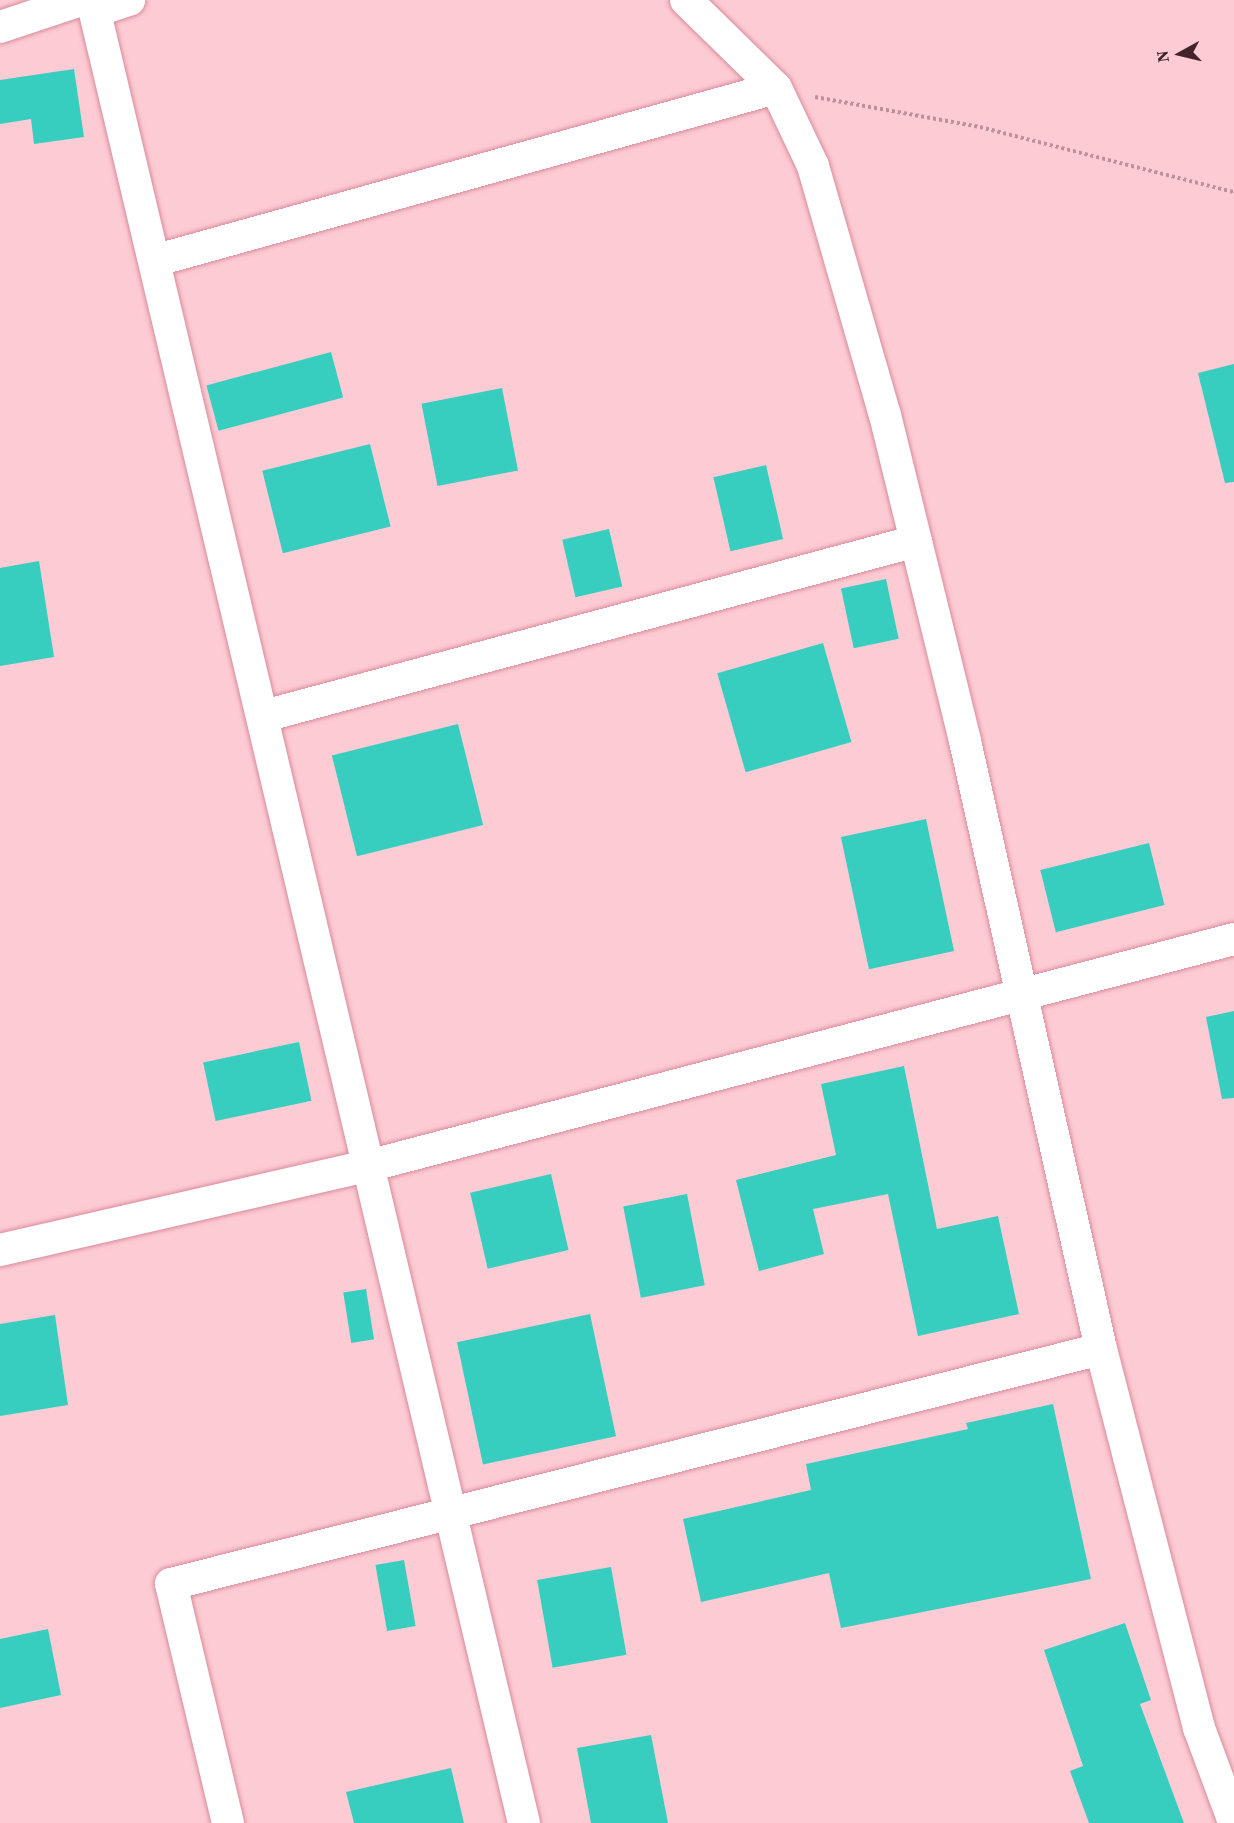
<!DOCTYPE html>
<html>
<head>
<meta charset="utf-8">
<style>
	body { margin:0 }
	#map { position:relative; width:1234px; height:1823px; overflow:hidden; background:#fdcbd4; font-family:"Source Serif 4",serif }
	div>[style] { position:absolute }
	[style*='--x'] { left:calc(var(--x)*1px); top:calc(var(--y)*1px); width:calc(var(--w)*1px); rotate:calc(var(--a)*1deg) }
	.building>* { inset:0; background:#37cdbf; transform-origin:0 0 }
	.path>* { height:4px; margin-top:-2px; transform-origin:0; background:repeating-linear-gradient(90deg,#bd919a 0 3px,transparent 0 6px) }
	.roads { filter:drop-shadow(0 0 2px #d98b9b) drop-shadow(0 0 2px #d98b9b) }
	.minor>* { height:32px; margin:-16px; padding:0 16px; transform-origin:16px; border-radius:16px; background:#fff }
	span { translate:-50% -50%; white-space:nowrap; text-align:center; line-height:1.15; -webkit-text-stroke:6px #fdcbd4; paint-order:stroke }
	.north { position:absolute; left:1150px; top:24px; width:60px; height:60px; -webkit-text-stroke:4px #fdcbd4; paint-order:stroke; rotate:262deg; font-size:16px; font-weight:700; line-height:24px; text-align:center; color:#42232a }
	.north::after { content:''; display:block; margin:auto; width:21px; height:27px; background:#42232a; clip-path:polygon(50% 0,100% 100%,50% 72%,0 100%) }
</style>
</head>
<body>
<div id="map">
	<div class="building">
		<div style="clip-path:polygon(74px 69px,84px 137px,34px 144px,31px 119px,0 124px,0 80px)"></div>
		<div style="left:331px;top:352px;width:47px;height:129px;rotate:75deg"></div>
		<div style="clip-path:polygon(1234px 364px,1234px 482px,1225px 483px,1198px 373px)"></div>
		<div style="left:502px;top:388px;width:84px;height:82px;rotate:79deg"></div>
		<div style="left:370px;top:444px;width:85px;height:111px;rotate:76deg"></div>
		<div style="left:766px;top:465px;width:76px;height:54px;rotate:77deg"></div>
		<div style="left:609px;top:529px;width:59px;height:48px;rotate:77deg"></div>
		<div style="clip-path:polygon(39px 561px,54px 657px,0 666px,0 568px)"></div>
		<div style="left:886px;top:579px;width:61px;height:46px;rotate:78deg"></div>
		<div style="left:823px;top:643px;width:103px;height:110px;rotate:74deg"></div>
		<div style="left:458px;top:724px;width:104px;height:130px;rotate:76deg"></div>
		<div style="left:926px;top:819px;width:135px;height:87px;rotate:78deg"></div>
		<div style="left:1149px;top:843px;width:64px;height:112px;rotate:76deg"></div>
		<div style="clip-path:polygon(1234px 1011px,1234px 1098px,1222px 1099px,1206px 1017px)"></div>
		<div style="left:299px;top:1042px;width:60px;height:98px;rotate:78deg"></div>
		<div style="clip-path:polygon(904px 1066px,937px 1229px,998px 1216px,1019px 1314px,918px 1336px,888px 1194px,813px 1209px,824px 1254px,759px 1271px,736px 1180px,836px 1155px,821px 1084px)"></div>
		<div style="left:551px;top:1174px;width:78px;height:83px;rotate:77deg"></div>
		<div style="left:687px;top:1194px;width:93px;height:65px;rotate:79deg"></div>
		<div style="left:366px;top:1289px;width:51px;height:23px;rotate:81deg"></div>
		<div style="left:590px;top:1314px;width:125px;height:136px;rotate:78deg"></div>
		<div style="clip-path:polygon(55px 1315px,68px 1405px,0 1416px,0 1324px)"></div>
		<div style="clip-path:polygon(1053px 1404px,1091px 1579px,841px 1628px,829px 1573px,701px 1602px,683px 1519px,811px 1490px,806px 1464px,968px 1429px,966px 1423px)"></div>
		<div style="left:404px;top:1560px;width:67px;height:29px;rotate:80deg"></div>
		<div style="left:611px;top:1567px;width:89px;height:75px;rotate:80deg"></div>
		<div style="clip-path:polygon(1125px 1623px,1151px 1700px,1140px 1704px,1184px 1823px,1089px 1823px,1070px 1771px,1083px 1766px,1044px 1650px)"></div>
		<div style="clip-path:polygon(48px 1629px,61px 1695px,0 1708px,0 1639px)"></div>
		<div style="clip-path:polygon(651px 1735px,668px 1823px,591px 1823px,577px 1748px)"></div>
		<div style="clip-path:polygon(451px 1768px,464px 1823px,354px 1823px,346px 1792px)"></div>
	</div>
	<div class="path">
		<div style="--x:815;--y:97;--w:168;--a:10.3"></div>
		<div style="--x:980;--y:127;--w:262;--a:14.4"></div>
	</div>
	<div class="roads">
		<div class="minor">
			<div style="--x:92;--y:0;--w:1873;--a:76.67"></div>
			<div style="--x:686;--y:0;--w:126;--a:44.4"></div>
			<div style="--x:776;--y:88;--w:86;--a:64.6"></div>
			<div style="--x:813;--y:166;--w:259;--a:73.9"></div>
			<div style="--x:885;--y:415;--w:336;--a:76.2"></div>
			<div style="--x:965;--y:741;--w:623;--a:77.39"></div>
			<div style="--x:1101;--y:1349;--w:391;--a:75.5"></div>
			<div style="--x:1199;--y:1728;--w:100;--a:69.6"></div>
			<div style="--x:95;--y:11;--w:36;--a:-18"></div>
			<div style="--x:0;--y:27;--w:85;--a:-18.4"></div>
			<div style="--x:157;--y:260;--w:642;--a:-15.53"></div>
			<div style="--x:264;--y:716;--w:675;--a:-15.02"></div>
			<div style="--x:0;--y:1250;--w:377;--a:-12.9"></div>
			<div style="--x:368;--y:1166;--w:895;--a:-14.69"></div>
			<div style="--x:228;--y:1823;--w:246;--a:-103.4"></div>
			<div style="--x:171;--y:1584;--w:959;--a:-14.18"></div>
		</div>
	</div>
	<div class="north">N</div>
</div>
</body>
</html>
